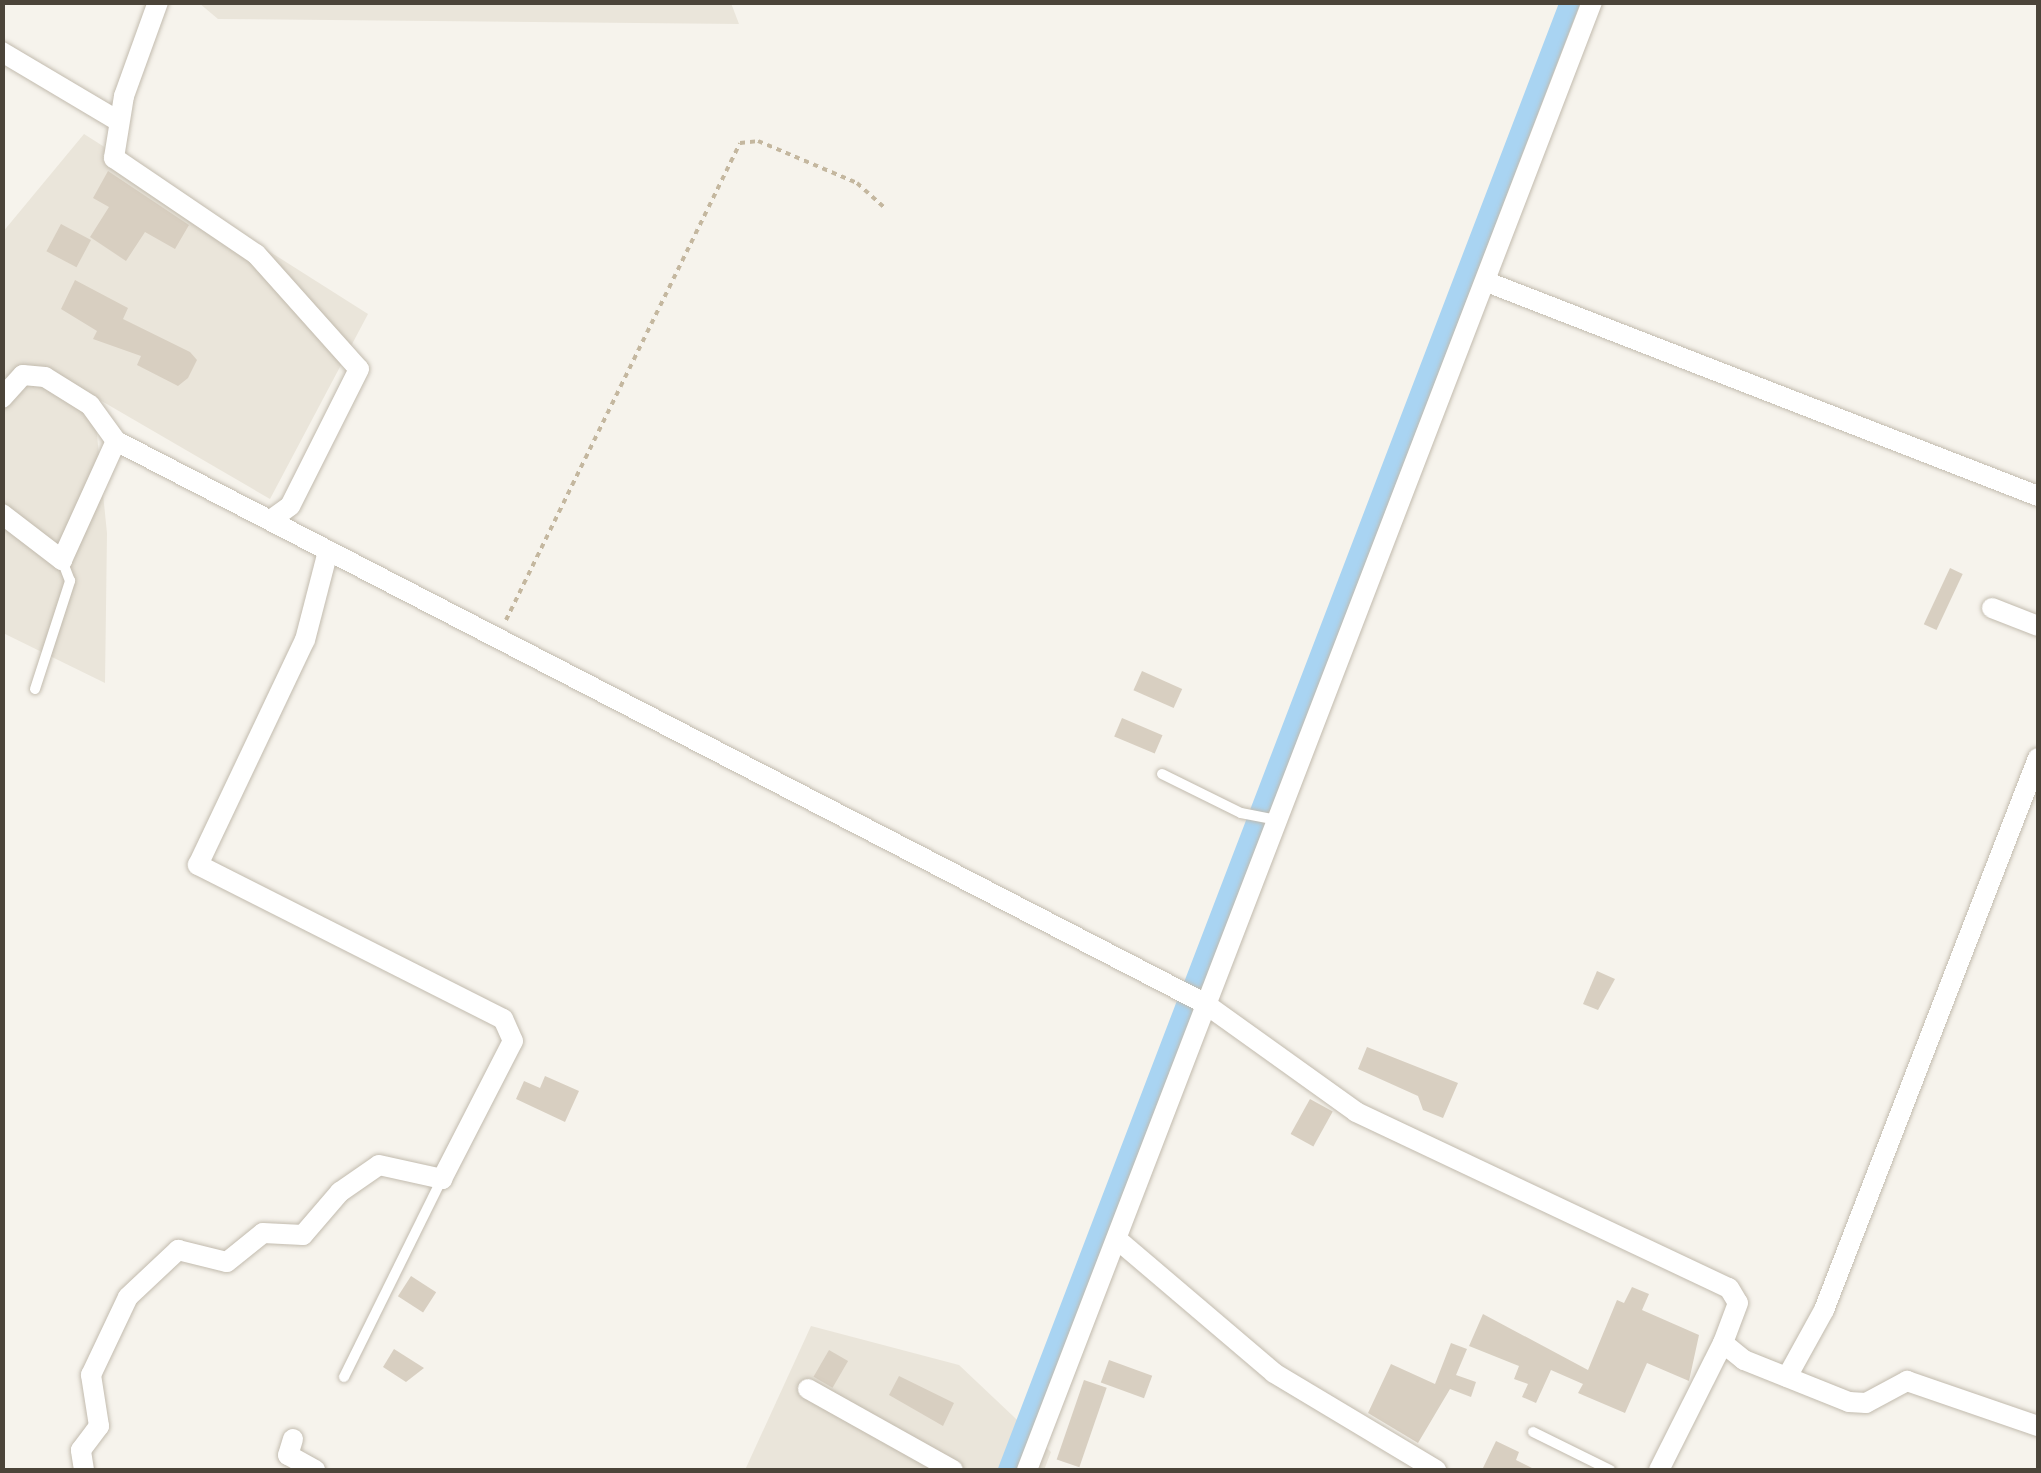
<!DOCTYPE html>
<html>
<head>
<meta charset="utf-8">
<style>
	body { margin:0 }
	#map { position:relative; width:2041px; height:1473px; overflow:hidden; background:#f6f3ec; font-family:"DM Sans",sans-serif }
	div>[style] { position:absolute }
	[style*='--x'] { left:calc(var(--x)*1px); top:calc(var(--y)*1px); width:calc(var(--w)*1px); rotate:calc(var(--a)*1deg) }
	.residential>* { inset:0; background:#eae5da }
	.canal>* { height:20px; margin:-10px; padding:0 10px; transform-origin:10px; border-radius:10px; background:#a9d4f2 }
	.building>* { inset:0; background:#d8cfc1; transform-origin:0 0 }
	.path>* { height:4px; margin-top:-2px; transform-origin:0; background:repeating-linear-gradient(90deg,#c4b79f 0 5px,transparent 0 10px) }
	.roads { filter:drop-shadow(0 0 2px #c2bbae) drop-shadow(0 0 2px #c2bbae) }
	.lane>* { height:10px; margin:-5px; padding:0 5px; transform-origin:5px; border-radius:5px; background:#fff }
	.street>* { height:20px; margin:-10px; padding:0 10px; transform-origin:10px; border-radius:10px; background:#fff }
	span { translate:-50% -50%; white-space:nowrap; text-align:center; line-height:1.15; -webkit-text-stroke:9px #fff; paint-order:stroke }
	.frame { position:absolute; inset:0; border:5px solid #4b4439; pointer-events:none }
</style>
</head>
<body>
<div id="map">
	<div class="residential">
		<div style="clip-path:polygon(731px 3px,739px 24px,218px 19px,199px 3px)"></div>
		<div style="clip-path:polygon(84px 134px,368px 314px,270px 499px,93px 396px,107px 533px,105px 683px,3px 633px,2px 233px)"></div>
		<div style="clip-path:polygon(811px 1326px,959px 1365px,1051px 1452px,1044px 1470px,745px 1470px)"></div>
	</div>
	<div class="canal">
		<div style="--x:1008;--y:1470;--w:1572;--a:-69.05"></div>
	</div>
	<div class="building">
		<div style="clip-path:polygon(108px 171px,189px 225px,175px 249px,145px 232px,126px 261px,90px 237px,109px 207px,93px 198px)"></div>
		<div style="left:61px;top:224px;width:34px;height:31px;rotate:28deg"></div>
		<div style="clip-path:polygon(75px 280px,128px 308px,123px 319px,190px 352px,197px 360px,188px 378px,178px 386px,137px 365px,141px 356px,93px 339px,97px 331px,61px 309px)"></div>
		<div style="left:1950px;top:568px;width:14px;height:62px;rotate:25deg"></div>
		<div style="left:1142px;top:671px;width:44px;height:21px;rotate:24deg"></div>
		<div style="left:1122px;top:718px;width:44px;height:20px;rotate:23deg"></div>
		<div style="clip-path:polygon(1597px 971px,1615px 979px,1598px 1010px,1583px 1004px)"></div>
		<div style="clip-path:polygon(1367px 1047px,1458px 1083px,1443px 1118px,1423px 1110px,1418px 1096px,1358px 1069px)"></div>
		<div style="clip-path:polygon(545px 1076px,579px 1091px,565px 1122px,516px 1099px,524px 1081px,540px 1088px)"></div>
		<div style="left:1310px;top:1099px;width:26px;height:40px;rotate:29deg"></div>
		<div style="left:411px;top:1276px;width:30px;height:24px;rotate:33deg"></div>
		<div style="clip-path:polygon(1632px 1287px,1649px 1294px,1642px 1310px,1699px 1335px,1689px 1381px,1647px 1363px,1625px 1413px,1578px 1393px,1583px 1384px,1551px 1370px,1536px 1403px,1522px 1397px,1528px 1384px,1514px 1379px,1519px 1366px,1469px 1346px,1483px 1314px,1588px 1370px,1617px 1300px,1624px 1303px)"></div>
		<div style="clip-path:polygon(1451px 1343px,1467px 1349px,1456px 1375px,1476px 1382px,1471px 1397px,1450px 1389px,1418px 1443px,1368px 1413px,1391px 1364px,1435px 1384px)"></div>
		<div style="clip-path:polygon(394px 1349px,424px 1368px,406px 1382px,383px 1367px)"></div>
		<div style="left:829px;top:1350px;width:22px;height:31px;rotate:30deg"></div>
		<div style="left:1109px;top:1360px;width:46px;height:24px;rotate:20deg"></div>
		<div style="clip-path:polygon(899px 1376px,954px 1403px,943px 1426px,889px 1395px)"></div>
		<div style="left:1084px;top:1380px;width:24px;height:84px;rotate:19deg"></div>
		<div style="clip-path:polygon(1496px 1441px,1519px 1452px,1516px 1460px,1536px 1470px,1482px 1470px)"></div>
	</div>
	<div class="path">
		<div style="--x:506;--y:620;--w:531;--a:-63.87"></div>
		<div style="--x:740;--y:143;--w:18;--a:-6"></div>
		<div style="--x:758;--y:141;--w:108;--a:23"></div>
		<div style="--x:857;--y:183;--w:36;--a:42"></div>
	</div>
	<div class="roads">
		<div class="lane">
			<div style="--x:35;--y:689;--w:114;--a:-72"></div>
			<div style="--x:70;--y:581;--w:22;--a:-111"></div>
			<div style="--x:1162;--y:774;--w:88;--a:26.3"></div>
			<div style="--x:1241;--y:813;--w:36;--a:11"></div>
			<div style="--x:344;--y:1377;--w:221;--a:-63.7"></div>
			<div style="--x:1533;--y:1432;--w:86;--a:26.3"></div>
		</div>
		<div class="street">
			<div style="--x:158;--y:2;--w:100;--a:109.9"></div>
			<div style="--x:124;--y:96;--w:63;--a:99.2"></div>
			<div style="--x:114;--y:158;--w:171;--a:34.1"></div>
			<div style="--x:256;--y:254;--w:154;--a:48.2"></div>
			<div style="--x:359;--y:369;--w:153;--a:116.7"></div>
			<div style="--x:290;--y:506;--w:24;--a:144"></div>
			<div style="--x:2;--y:52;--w:135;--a:30.7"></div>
			<div style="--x:1487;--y:282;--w:591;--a:21.23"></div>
			<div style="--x:2;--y:398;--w:31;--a:-48"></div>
			<div style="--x:23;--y:375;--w:22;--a:5"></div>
			<div style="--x:45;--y:377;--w:53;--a:31.9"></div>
			<div style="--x:90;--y:405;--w:44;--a:54.2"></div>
			<div style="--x:2;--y:514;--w:76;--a:37.5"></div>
			<div style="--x:62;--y:560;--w:131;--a:-65.6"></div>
			<div style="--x:116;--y:441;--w:1225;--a:27.32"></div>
			<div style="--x:1204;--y:1003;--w:187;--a:35.6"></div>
			<div style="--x:1356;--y:1112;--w:412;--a:25.3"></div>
			<div style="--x:1729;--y:1288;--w:17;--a:59"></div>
			<div style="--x:1738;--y:1303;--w:43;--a:110.6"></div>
			<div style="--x:1723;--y:1343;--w:27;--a:39"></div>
			<div style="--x:1744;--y:1360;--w:113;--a:21.8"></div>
			<div style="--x:1849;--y:1402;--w:17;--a:3"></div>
			<div style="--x:1866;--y:1403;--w:47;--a:-28.2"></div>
			<div style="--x:1907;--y:1381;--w:139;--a:19"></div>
			<div style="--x:1992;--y:608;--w:49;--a:21.4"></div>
			<div style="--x:1118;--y:1240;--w:205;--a:40.4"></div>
			<div style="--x:1274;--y:1373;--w:189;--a:30.9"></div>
			<div style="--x:1787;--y:1377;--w:77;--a:-61.1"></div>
			<div style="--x:1824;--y:1310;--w:592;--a:-68.81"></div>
			<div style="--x:808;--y:1389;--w:166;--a:29.2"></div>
			<div style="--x:293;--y:1439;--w:17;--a:107"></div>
			<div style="--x:288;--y:1455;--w:31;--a:29"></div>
			<div style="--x:84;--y:1470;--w:20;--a:-99"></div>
			<div style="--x:81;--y:1450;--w:30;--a:-53"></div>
			<div style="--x:99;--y:1426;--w:52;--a:-98.9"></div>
			<div style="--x:91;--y:1375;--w:86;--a:-64.6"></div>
			<div style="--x:128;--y:1297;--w:69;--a:-43.2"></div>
			<div style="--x:178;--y:1250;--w:50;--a:13.8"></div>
			<div style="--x:227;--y:1262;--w:46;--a:-38.9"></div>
			<div style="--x:263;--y:1233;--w:40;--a:2.9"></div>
			<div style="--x:303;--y:1235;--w:57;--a:-49.3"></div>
			<div style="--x:340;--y:1192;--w:47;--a:-34.7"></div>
			<div style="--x:379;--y:1165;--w:65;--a:12.5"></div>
			<div style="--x:442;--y:1179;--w:155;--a:-62.8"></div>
			<div style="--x:513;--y:1041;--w:24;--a:-114"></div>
			<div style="--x:503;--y:1019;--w:342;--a:-153.2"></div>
			<div style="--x:198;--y:865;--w:249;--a:-64.6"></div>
			<div style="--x:305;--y:640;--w:92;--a:-75.5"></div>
			<div style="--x:1027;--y:1470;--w:1573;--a:-68.95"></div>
			<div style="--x:1659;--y:1470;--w:142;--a:-63.3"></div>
		</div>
	</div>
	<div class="frame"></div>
</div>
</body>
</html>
